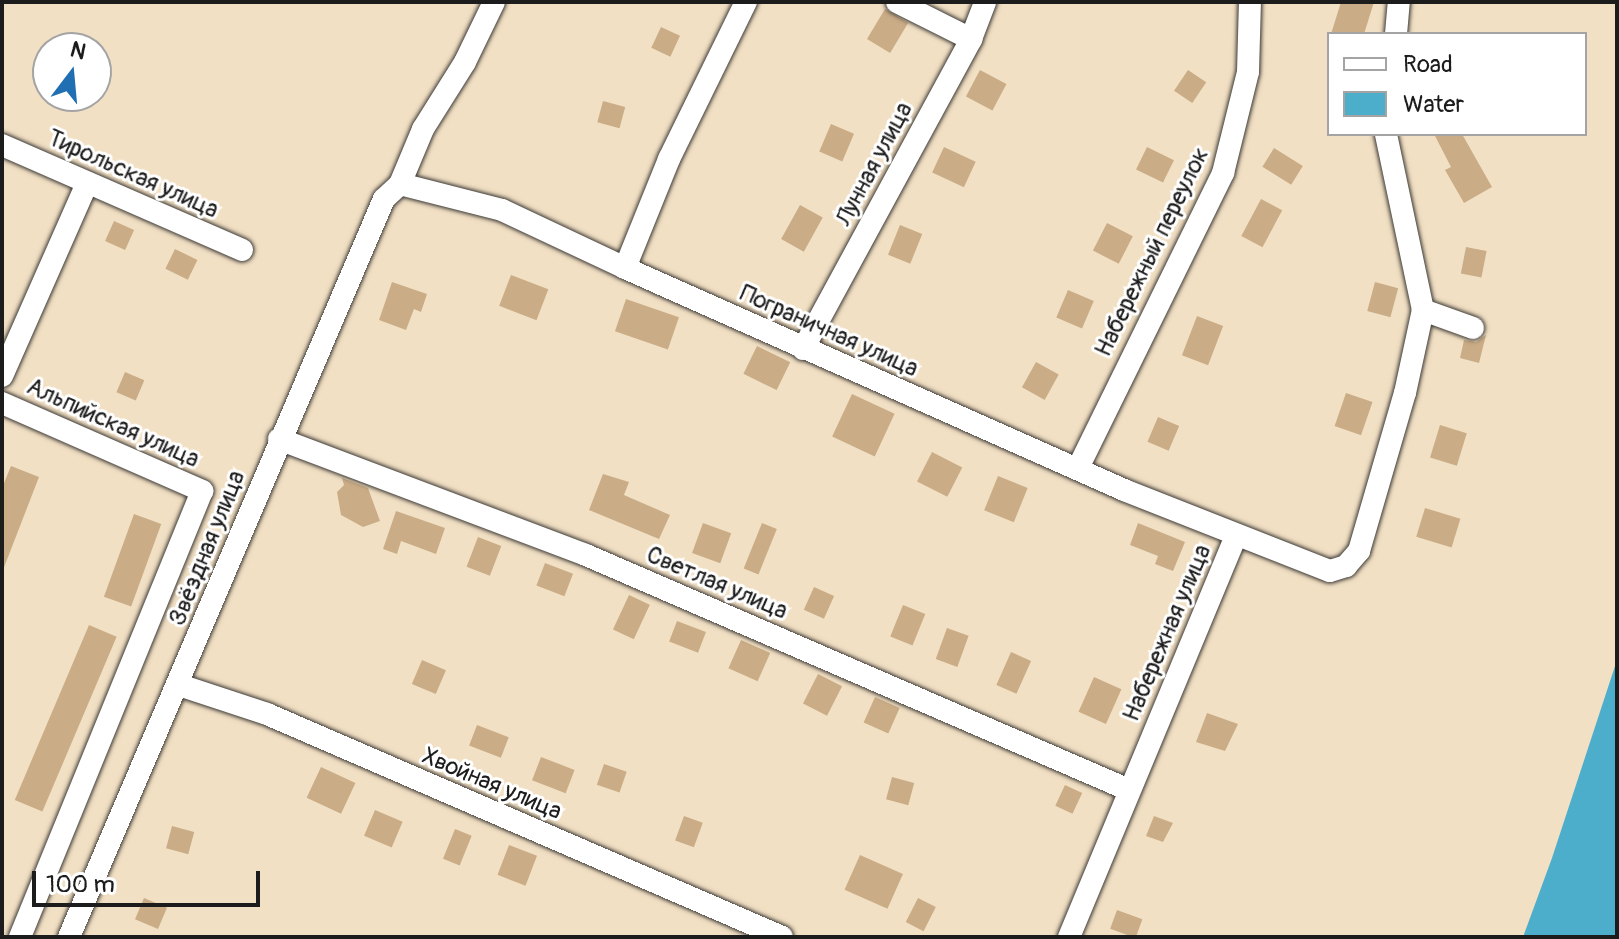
<!DOCTYPE html>
<html>
<head>
<meta charset="utf-8">
<style>
	body { margin:0 }
	#map { position:relative; width:1619px; height:939px; overflow:hidden; background:#f2e0c4; font-family:Pangolin,sans-serif }
	div>[style] { position:absolute }
	[style*='--x'] { left:calc(var(--x)*1px); top:calc(var(--y)*1px); width:calc(var(--w)*1px); rotate:calc(var(--a)*1deg) }
	.water>* { inset:0; background:#4daecc }
	.building>* { inset:0; background:#caad86; transform-origin:0 0 }
	.roads { filter:drop-shadow(0 0 2px #3c3935) drop-shadow(0 0 2px #3c3935) }
	.minor>* { height:22px; margin:-11px; padding:0 11px; transform-origin:11px; border-radius:11px; background:#fff }
	span { translate:-50% -50%; white-space:nowrap; text-align:center; line-height:1.15; -webkit-text-stroke:6px #fff; paint-order:stroke }
	.street-label { font-size:24px; color:#1c1c1c }
	.frame { position:absolute; inset:0; border:4px solid #1c1c1c; pointer-events:none }
	.legend { position:absolute; left:1327px; top:32px; width:260px; height:104px; box-sizing:border-box; background:#fff; border:2px solid #a4a4a4; margin:0; padding:10px 14px; list-style:none; font-size:24px; color:#1c1c1c }
	.legend li { display:flex; align-items:center; gap:16px; height:40px }
	.legend b { width:40px; border:2px solid #a4a4a4 }
	.north { position:absolute; left:32px; top:32px; width:80px; height:80px; box-sizing:border-box; background:#fff; border:2px solid #a4a4a4; border-radius:50%; rotate:16deg; font-size:22px; font-weight:700; line-height:32px; text-align:center; color:#1c1c1c }
	.north::after { content:''; display:block; margin:auto; width:28px; height:36px; background:#1f6fb2; clip-path:polygon(50% 0,100% 100%,50% 72%,0 100%) }
	.scale { position:absolute; left:32px; top:871px; width:228px; height:36px; box-sizing:border-box; border:4px solid #1c1c1c; border-top:0; padding-left:10px; font-size:24px; line-height:28px; white-space:nowrap; color:#1c1c1c; -webkit-text-stroke:6px #fff; paint-order:stroke }
</style>
</head>
<body>
<div id="map">
	<div class="water">
		<div style="clip-path:polygon(1617px 660px,1617px 937px,1523px 937px,1552px 858px)"></div>
	</div>
	<div class="building">
		<div style="clip-path:polygon(1341px 2px,1374px 2px,1364px 34px,1331px 34px)"></div>
		<div style="left:885px;top:9px;width:27px;height:35px;rotate:31deg"></div>
		<div style="left:661px;top:27px;width:21px;height:23px;rotate:25deg"></div>
		<div style="left:980px;top:70px;width:30px;height:30px;rotate:28deg"></div>
		<div style="left:1188px;top:70px;width:22px;height:25px;rotate:34deg"></div>
		<div style="left:603px;top:101px;width:23px;height:22px;rotate:15deg"></div>
		<div style="left:831px;top:124px;width:25px;height:30px;rotate:23deg"></div>
		<div style="clip-path:polygon(1434px 134px,1462px 134px,1492px 187px,1464px 203px,1445px 170px,1451px 167px)"></div>
		<div style="left:944px;top:147px;width:35px;height:28px;rotate:25deg"></div>
		<div style="left:1147px;top:147px;width:30px;height:25px;rotate:26deg"></div>
		<div style="left:1274px;top:148px;width:34px;height:22px;rotate:32deg"></div>
		<div style="left:1261px;top:199px;width:24px;height:42px;rotate:28deg"></div>
		<div style="left:800px;top:205px;width:26px;height:39px;rotate:29deg"></div>
		<div style="left:114px;top:221px;width:22px;height:22px;rotate:24deg"></div>
		<div style="left:1107px;top:223px;width:29px;height:31px;rotate:27deg"></div>
		<div style="left:900px;top:225px;width:24px;height:32px;rotate:22deg"></div>
		<div style="left:1466px;top:247px;width:21px;height:27px;rotate:11deg"></div>
		<div style="left:175px;top:249px;width:25px;height:22px;rotate:26deg"></div>
		<div style="left:511px;top:275px;width:40px;height:33px;rotate:21deg"></div>
		<div style="clip-path:polygon(392px 282px,427px 294px,421px 312px,414px 309px,406px 330px,379px 320px)"></div>
		<div style="left:1375px;top:282px;width:24px;height:30px;rotate:15deg"></div>
		<div style="left:1068px;top:290px;width:28px;height:30px;rotate:23deg"></div>
		<div style="left:626px;top:299px;width:56px;height:34px;rotate:19deg"></div>
		<div style="left:1197px;top:316px;width:28px;height:42px;rotate:21deg"></div>
		<div style="clip-path:polygon(1486px 335px,1479px 363px,1460px 358px,1464px 340px,1476px 342px)"></div>
		<div style="left:757px;top:346px;width:37px;height:31px;rotate:26deg"></div>
		<div style="left:1036px;top:362px;width:26px;height:29px;rotate:29deg"></div>
		<div style="left:125px;top:372px;width:21px;height:22px;rotate:23deg"></div>
		<div style="left:1346px;top:393px;width:28px;height:35px;rotate:19deg"></div>
		<div style="left:852px;top:394px;width:47px;height:47px;rotate:25deg"></div>
		<div style="left:1158px;top:417px;width:23px;height:27px;rotate:23deg"></div>
		<div style="left:1440px;top:425px;width:28px;height:34px;rotate:17deg"></div>
		<div style="left:932px;top:452px;width:34px;height:33px;rotate:27deg"></div>
		<div style="clip-path:polygon(11px 466px,39px 477px,3px 570px,2px 488px)"></div>
		<div style="clip-path:polygon(603px 474px,629px 482px,624px 495px,670px 515px,659px 539px,589px 510px)"></div>
		<div style="left:998px;top:476px;width:32px;height:37px;rotate:22deg"></div>
		<div style="clip-path:polygon(342px 478px,368px 488px,380px 521px,363px 527px,341px 515px,337px 492px,344px 485px)"></div>
		<div style="left:1425px;top:508px;width:37px;height:30px;rotate:17deg"></div>
		<div style="clip-path:polygon(396px 511px,445px 528px,436px 554px,401px 541px,397px 554px,383px 549px)"></div>
		<div style="left:134px;top:514px;width:29px;height:88px;rotate:20deg"></div>
		<div style="left:703px;top:523px;width:30px;height:32px;rotate:20deg"></div>
		<div style="left:762px;top:523px;width:16px;height:49px;rotate:22deg"></div>
		<div style="clip-path:polygon(1138px 523px,1185px 542px,1173px 571px,1155px 564px,1158px 556px,1130px 545px)"></div>
		<div style="left:478px;top:537px;width:25px;height:32px;rotate:21deg"></div>
		<div style="left:545px;top:563px;width:30px;height:24px;rotate:21deg"></div>
		<div style="left:814px;top:587px;width:22px;height:25px;rotate:24deg"></div>
		<div style="left:629px;top:595px;width:23px;height:38px;rotate:25deg"></div>
		<div style="left:903px;top:605px;width:24px;height:34px;rotate:22deg"></div>
		<div style="left:677px;top:621px;width:31px;height:22px;rotate:21deg"></div>
		<div style="left:89px;top:625px;width:30px;height:190px;rotate:23deg"></div>
		<div style="left:947px;top:628px;width:23px;height:33px;rotate:20deg"></div>
		<div style="left:741px;top:640px;width:32px;height:31px;rotate:24deg"></div>
		<div style="left:1011px;top:652px;width:22px;height:36px;rotate:24deg"></div>
		<div style="left:422px;top:660px;width:26px;height:26px;rotate:23deg"></div>
		<div style="left:818px;top:674px;width:27px;height:33px;rotate:27deg"></div>
		<div style="left:1094px;top:677px;width:30px;height:38px;rotate:24deg"></div>
		<div style="left:875px;top:697px;width:27px;height:28px;rotate:24deg"></div>
		<div style="clip-path:polygon(1207px 713px,1238px 724px,1225px 751px,1196px 742px)"></div>
		<div style="left:477px;top:725px;width:34px;height:22px;rotate:21deg"></div>
		<div style="left:541px;top:757px;width:36px;height:25px;rotate:21deg"></div>
		<div style="left:604px;top:764px;width:24px;height:22px;rotate:19deg"></div>
		<div style="left:321px;top:767px;width:38px;height:34px;rotate:25deg"></div>
		<div style="left:892px;top:777px;width:23px;height:23px;rotate:15deg"></div>
		<div style="left:1065px;top:785px;width:19px;height:23px;rotate:25deg"></div>
		<div style="left:375px;top:810px;width:30px;height:28px;rotate:23deg"></div>
		<div style="left:684px;top:816px;width:20px;height:26px;rotate:20deg"></div>
		<div style="clip-path:polygon(1154px 816px,1173px 823px,1163px 842px,1146px 836px)"></div>
		<div style="left:172px;top:826px;width:23px;height:23px;rotate:15deg"></div>
		<div style="left:455px;top:829px;width:18px;height:32px;rotate:22deg"></div>
		<div style="left:509px;top:845px;width:30px;height:32px;rotate:21deg"></div>
		<div style="left:860px;top:855px;width:47px;height:38px;rotate:24deg"></div>
		<div style="left:144px;top:898px;width:25px;height:23px;rotate:23deg"></div>
		<div style="left:918px;top:898px;width:20px;height:27px;rotate:27deg"></div>
		<div style="left:1117px;top:910px;width:27px;height:20px;rotate:20deg"></div>
	</div>
	<div class="roads">
		<div class="minor">
			<div style="--x:897;--y:2;--w:83;--a:26.6"></div>
			<div style="--x:1396;--y:34;--w:32;--a:-85"></div>
			<div style="--x:2;--y:145;--w:262;--a:23.6"></div>
			<div style="--x:400;--y:184;--w:105;--a:14.3"></div>
			<div style="--x:502;--y:210;--w:136;--a:25.2"></div>
			<div style="--x:625;--y:268;--w:546;--a:23.98"></div>
			<div style="--x:1124;--y:490;--w:221;--a:21.5"></div>
			<div style="--x:1330;--y:571;--w:17;--a:-17"></div>
			<div style="--x:1346;--y:566;--w:20;--a:-49"></div>
			<div style="--x:1359;--y:551;--w:165;--a:-73.8"></div>
			<div style="--x:1405;--y:393;--w:85;--a:-77.8"></div>
			<div style="--x:1423;--y:310;--w:180;--a:-101.9"></div>
			<div style="--x:625;--y:268;--w:118;--a:-68"></div>
			<div style="--x:669;--y:159;--w:175;--a:-63.9"></div>
			<div style="--x:1423;--y:310;--w:53;--a:19.8"></div>
			<div style="--x:803;--y:349;--w:353;--a:-61.5"></div>
			<div style="--x:971;--y:39;--w:40;--a:-69"></div>
			<div style="--x:2;--y:376;--w:211;--a:-66.2"></div>
			<div style="--x:2;--y:403;--w:219;--a:23.7"></div>
			<div style="--x:202;--y:491;--w:482;--a:112.2"></div>
			<div style="--x:279;--y:439;--w:328;--a:20.7"></div>
			<div style="--x:586;--y:555;--w:592;--a:23.4"></div>
			<div style="--x:1078;--y:468;--w:329;--a:-63.8"></div>
			<div style="--x:1223;--y:173;--w:104;--a:-76.1"></div>
			<div style="--x:1248;--y:72;--w:70;--a:-88.4"></div>
			<div style="--x:179;--y:685;--w:93;--a:18.2"></div>
			<div style="--x:267;--y:714;--w:561;--a:23.41"></div>
			<div style="--x:69;--y:937;--w:802;--a:-66.89"></div>
			<div style="--x:384;--y:199;--w:22;--a:-43"></div>
			<div style="--x:400;--y:184;--w:60;--a:-67.3"></div>
			<div style="--x:423;--y:129;--w:79;--a:-57.9"></div>
			<div style="--x:465;--y:62;--w:67;--a:-64.2"></div>
			<div style="--x:1069;--y:937;--w:435;--a:-67.4"></div>
		</div>
	</div>
	<div class="street-label">
		<span style="left:874px;top:164px;rotate:-62deg">Лунная улица</span>
		<span style="left:133px;top:174px;rotate:24deg">Тирольская улица</span>
		<span style="left:1152px;top:252px;rotate:-64deg">Набережный переулок</span>
		<span style="left:829px;top:331px;rotate:24deg">Пограничная улица</span>
		<span style="left:113px;top:423px;rotate:24deg">Альпийская улица</span>
		<span style="left:207px;top:548px;rotate:-68deg">Звёздная улица</span>
		<span style="left:717px;top:583px;rotate:23deg">Светлая улица</span>
		<span style="left:1167px;top:633px;rotate:-67deg">Набережная улица</span>
		<span style="left:492px;top:784px;rotate:23deg">Хвойная улица</span>
	</div>
	<div class="frame"></div>
	<ul class="legend">
	<li><b style="height:10px;background:#fff"></b>Road</li>
	<li><b style="height:22px;background:#4daecc"></b>Water</li>
	</ul>
	<div class="north">N</div>
	<div class="scale">100 m</div>
</div>
</body>
</html>
